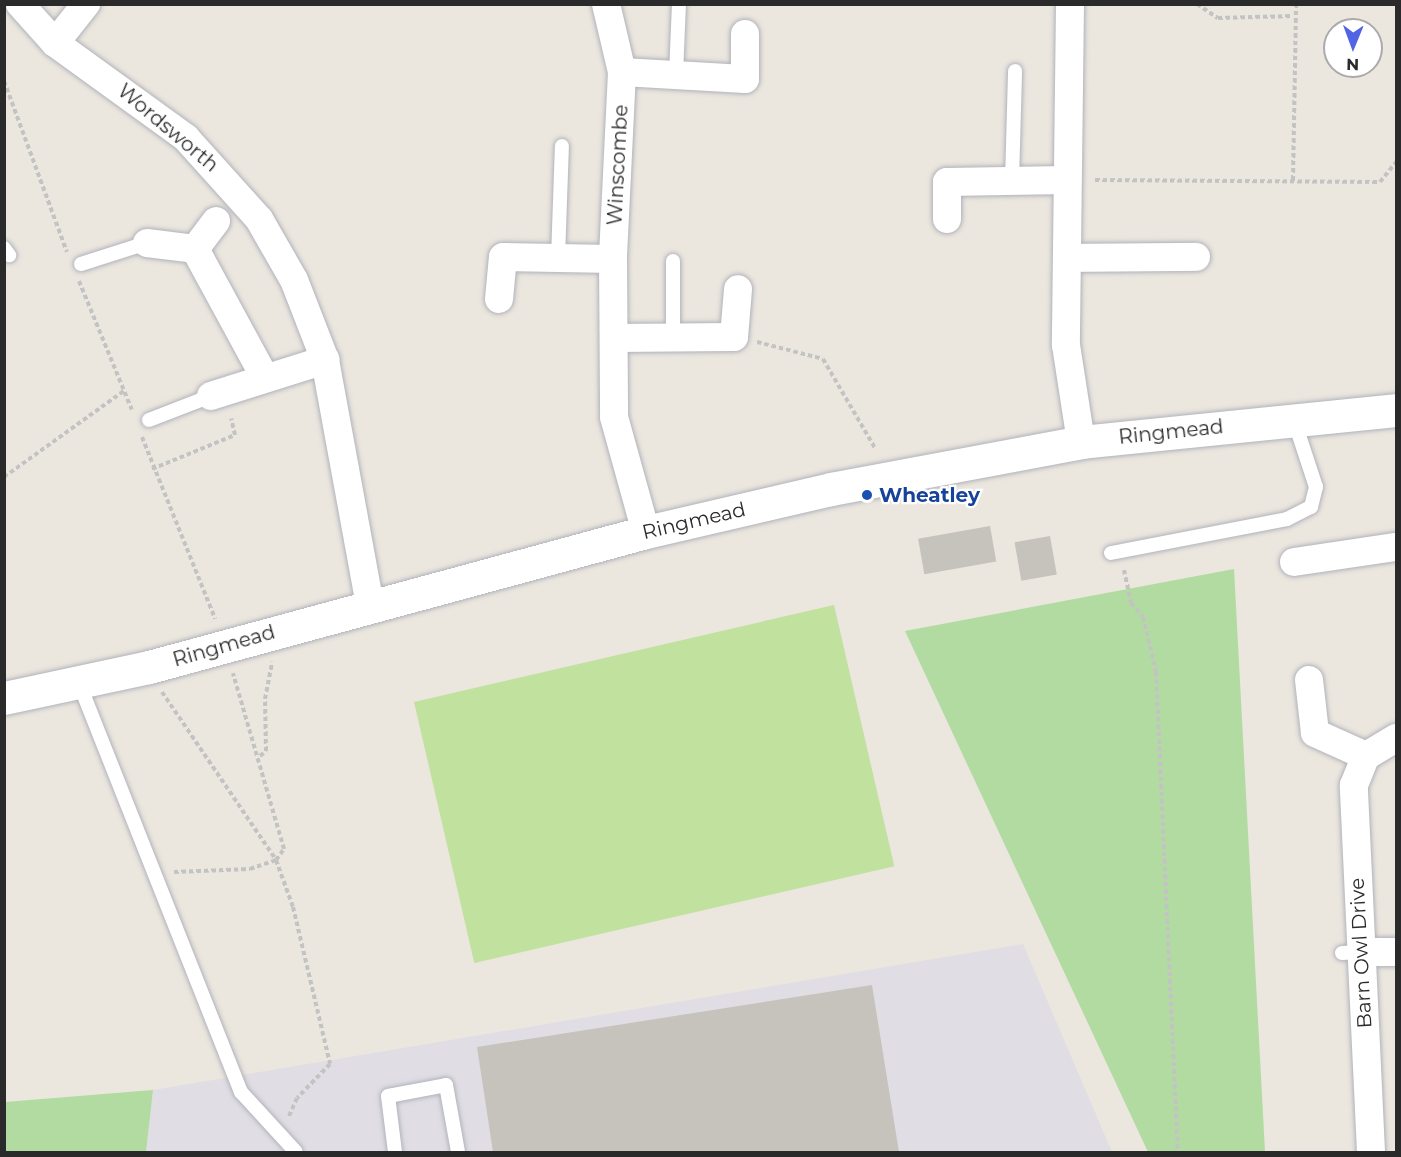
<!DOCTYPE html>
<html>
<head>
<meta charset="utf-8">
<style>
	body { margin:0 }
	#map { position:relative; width:1401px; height:1157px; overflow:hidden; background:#ebe6de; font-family:Montserrat,sans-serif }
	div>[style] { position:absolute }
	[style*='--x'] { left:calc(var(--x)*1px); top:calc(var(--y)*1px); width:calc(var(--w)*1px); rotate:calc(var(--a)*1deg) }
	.industrial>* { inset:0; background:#e0dee4 }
	.green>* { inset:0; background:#b1dba1 }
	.pitch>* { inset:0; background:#c1e19e; transform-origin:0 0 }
	.building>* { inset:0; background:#c6c3bd; transform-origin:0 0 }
	.path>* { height:4px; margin-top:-2px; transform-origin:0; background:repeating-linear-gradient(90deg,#c3c3c3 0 4.5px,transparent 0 7.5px) }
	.roads { filter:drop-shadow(0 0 2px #b1b3bc) drop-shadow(0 0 2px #b1b3bc) }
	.lane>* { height:14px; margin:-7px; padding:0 7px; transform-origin:7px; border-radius:7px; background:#fff }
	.street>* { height:28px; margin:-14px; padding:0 14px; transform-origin:14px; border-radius:14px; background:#fff }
	.secondary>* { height:33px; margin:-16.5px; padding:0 16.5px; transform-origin:16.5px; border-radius:16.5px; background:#fff }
	.dots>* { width:16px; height:16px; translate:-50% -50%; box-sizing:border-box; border:3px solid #fff; border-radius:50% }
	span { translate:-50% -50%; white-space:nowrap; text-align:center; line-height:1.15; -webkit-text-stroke:4.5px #fff; paint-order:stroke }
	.street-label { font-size:20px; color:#2a2a2a }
	.transit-label { font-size:20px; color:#164399; font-weight:700 }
	.left { translate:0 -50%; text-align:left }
	.frame { position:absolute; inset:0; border:6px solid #2a2a2a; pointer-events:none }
	.north { position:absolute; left:1323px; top:18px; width:60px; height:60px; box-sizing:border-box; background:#fff; border:2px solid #aaa; border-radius:50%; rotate:181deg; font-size:16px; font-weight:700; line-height:24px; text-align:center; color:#2a2a2a }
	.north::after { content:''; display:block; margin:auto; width:21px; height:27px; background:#5064e5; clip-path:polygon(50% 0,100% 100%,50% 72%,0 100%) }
</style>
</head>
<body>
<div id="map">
	<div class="industrial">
		<div style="clip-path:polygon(1023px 944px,1112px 1152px,146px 1152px,153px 1090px)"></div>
	</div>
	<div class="green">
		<div style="clip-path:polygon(1234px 569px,1265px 1152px,1148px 1152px,905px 631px)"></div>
		<div style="clip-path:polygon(153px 1090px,146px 1152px,5px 1152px,5px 1102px)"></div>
	</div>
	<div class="pitch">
		<div style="left:834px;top:605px;width:268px;height:431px;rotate:77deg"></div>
	</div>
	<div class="building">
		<div style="left:990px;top:526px;width:36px;height:73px;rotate:80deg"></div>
		<div style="left:1050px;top:536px;width:39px;height:36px;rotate:80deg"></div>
		<div style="clip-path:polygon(872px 985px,899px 1152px,493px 1152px,477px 1047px)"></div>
	</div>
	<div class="path">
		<div style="--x:1197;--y:4;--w:25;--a:34"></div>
		<div style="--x:1218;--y:18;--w:74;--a:-1.5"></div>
		<div style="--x:4;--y:81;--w:182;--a:69.8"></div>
		<div style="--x:1095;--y:180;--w:285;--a:0.4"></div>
		<div style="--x:1380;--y:182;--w:26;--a:-51"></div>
		<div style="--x:1293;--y:180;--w:176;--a:-89"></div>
		<div style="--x:79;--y:281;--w:139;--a:67.7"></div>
		<div style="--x:757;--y:342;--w:68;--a:14.4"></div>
		<div style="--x:823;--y:359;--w:103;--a:59.7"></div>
		<div style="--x:142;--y:437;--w:196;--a:68.1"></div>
		<div style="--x:152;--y:469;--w:90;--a:-22.3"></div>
		<div style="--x:235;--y:435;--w:17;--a:-103"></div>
		<div style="--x:4;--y:477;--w:149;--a:-35.7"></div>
		<div style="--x:1124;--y:570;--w:34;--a:78"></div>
		<div style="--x:1131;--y:603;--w:18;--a:49"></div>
		<div style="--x:1143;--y:617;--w:57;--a:76.7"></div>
		<div style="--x:1156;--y:672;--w:481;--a:87.4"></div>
		<div style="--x:162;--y:692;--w:203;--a:55.8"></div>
		<div style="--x:276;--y:860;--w:50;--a:70.1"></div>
		<div style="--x:293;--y:907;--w:161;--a:76.7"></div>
		<div style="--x:330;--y:1064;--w:47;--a:134.1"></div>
		<div style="--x:297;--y:1098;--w:20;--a:114"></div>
		<div style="--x:260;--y:756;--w:8;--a:-40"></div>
		<div style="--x:266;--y:751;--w:52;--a:-91.1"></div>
		<div style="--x:265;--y:699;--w:38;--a:-79"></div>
		<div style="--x:174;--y:872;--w:76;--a:-2.3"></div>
		<div style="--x:250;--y:869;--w:28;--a:-19"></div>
		<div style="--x:276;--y:860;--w:14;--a:-54"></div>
		<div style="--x:284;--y:849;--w:183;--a:-106.2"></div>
	</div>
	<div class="roads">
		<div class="lane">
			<div style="--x:676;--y:75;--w:71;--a:-87.6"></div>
			<div style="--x:1012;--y:181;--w:110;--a:-88.4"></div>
			<div style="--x:4;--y:248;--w:9;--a:54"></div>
			<div style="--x:558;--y:258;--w:112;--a:-88"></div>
			<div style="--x:81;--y:264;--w:69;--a:-17.7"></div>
			<div style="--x:673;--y:338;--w:77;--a:-90"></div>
			<div style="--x:149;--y:420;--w:66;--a:-21.2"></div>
			<div style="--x:1111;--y:553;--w:179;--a:-10.9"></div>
			<div style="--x:1287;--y:519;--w:27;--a:-27"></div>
			<div style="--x:1311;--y:507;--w:21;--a:-76"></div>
			<div style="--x:1316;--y:487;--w:71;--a:-108.2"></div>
			<div style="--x:79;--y:683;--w:440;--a:68.4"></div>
			<div style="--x:241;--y:1092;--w:81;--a:47.5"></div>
			<div style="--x:1342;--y:953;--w:19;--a:-3"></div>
			<div style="--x:395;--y:1152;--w:56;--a:-97.1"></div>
			<div style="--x:388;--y:1096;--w:59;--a:-10.7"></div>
			<div style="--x:446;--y:1085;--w:68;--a:79.8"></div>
		</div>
		<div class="street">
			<div style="--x:20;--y:4;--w:52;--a:48.1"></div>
			<div style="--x:55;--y:43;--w:162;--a:35.9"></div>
			<div style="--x:186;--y:138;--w:109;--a:48"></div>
			<div style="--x:259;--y:219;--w:70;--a:60.2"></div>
			<div style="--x:294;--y:280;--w:86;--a:68.8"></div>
			<div style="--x:325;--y:360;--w:249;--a:79.6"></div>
			<div style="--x:606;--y:4;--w:70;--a:76.8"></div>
			<div style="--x:622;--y:72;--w:187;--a:92.8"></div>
			<div style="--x:613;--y:259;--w:158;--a:89.6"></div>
			<div style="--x:614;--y:417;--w:119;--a:74.5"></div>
			<div style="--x:1070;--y:4;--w:341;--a:90.7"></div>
			<div style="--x:1066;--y:345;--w:98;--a:81.2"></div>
			<div style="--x:55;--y:43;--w:50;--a:-51.5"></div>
			<div style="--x:622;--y:72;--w:123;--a:3.3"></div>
			<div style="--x:745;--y:79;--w:45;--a:-90"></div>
			<div style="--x:947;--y:219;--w:37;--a:-90"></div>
			<div style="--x:947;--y:182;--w:119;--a:-1"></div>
			<div style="--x:147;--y:243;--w:48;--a:7.1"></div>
			<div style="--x:195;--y:249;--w:35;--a:-53"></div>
			<div style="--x:195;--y:249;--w:145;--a:61.5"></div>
			<div style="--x:1071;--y:258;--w:125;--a:-0.5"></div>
			<div style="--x:499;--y:299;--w:42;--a:-84.6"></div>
			<div style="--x:503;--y:257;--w:110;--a:1"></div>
			<div style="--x:615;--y:338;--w:119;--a:-0.5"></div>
			<div style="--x:734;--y:337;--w:48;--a:-85.2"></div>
			<div style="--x:211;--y:396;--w:120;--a:-17.5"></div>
			<div style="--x:1294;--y:562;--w:103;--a:-8.4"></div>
			<div style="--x:1309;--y:680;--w:53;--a:83.5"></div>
			<div style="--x:1315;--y:733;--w:56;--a:24.3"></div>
			<div style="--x:1361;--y:952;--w:35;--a:0"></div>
			<div style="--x:1371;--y:1152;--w:367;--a:-92.7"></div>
			<div style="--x:1354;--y:785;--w:31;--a:-68"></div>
			<div style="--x:1366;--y:756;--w:35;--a:-31"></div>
		</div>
		<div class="secondary">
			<div style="--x:4;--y:698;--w:148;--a:-12.1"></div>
			<div style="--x:149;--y:667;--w:515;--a:-15.2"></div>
			<div style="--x:646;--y:532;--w:190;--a:-13.1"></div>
			<div style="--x:831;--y:489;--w:254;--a:-10.6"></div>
			<div style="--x:1081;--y:442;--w:317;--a:-5.8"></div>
		</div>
	</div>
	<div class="dots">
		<div style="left:867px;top:495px;background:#1a4fb4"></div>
	</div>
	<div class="street-label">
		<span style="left:168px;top:128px;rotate:40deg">Wordsworth</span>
		<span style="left:618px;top:165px;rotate:-87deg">Winscombe</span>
		<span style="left:1171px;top:432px;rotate:-6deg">Ringmead</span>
		<span style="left:694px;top:521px;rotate:-13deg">Ringmead</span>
		<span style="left:224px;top:646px;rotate:-16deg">Ringmead</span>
		<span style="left:1361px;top:953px;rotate:-93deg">Barn Owl Drive</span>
	</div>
	<div class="transit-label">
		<span class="left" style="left:879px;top:495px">Wheatley</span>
	</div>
	<div class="frame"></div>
	<div class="north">N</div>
</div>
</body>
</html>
